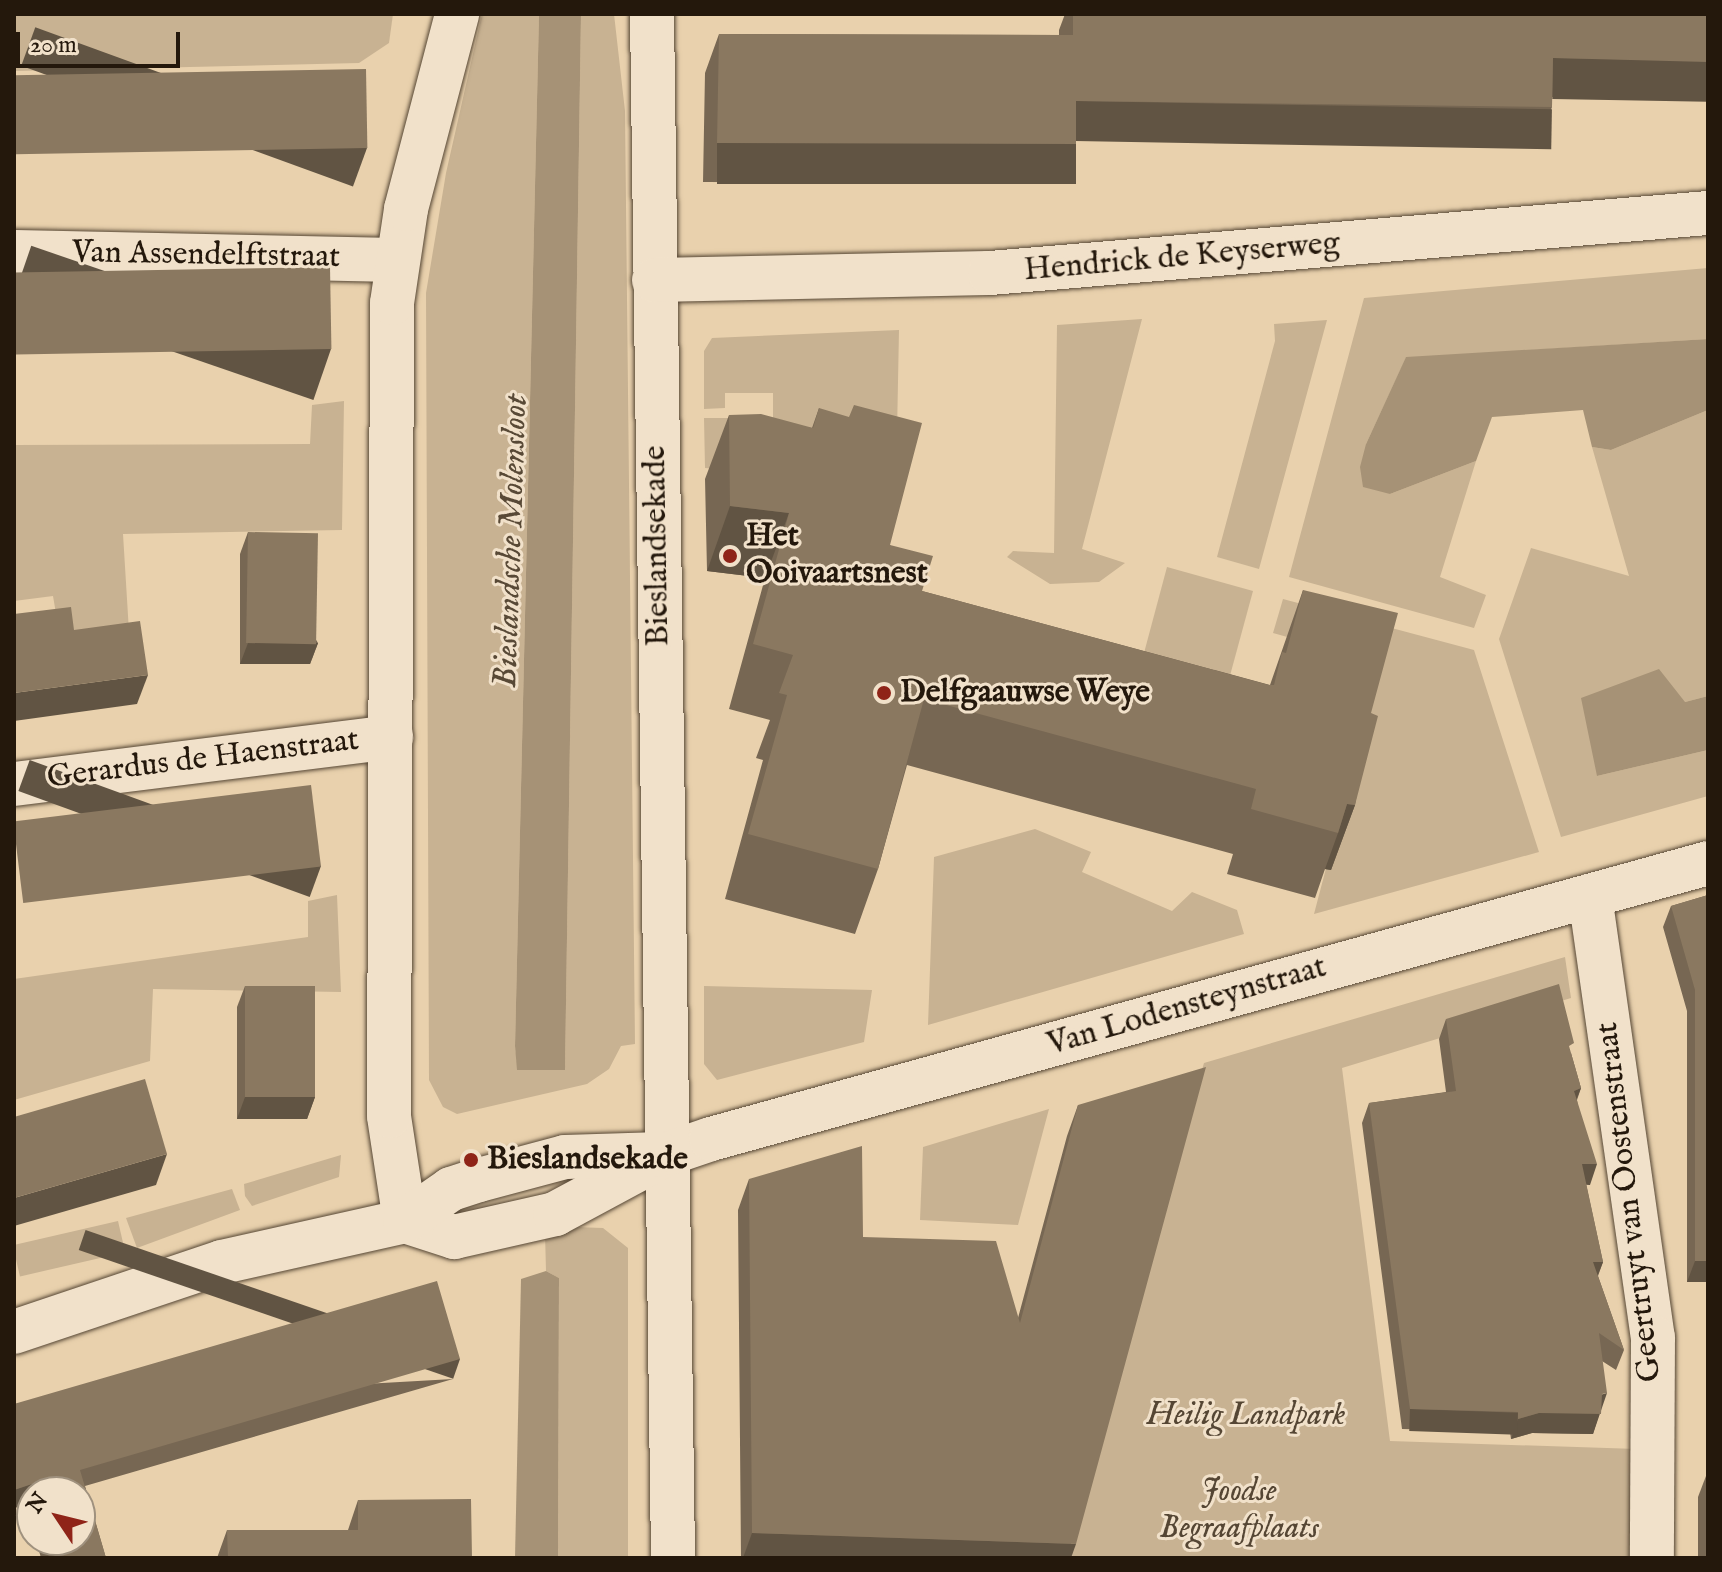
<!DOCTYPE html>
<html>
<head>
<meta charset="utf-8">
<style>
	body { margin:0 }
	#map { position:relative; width:1722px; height:1572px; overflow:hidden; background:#e9d1ad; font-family:"IM FELL English",serif }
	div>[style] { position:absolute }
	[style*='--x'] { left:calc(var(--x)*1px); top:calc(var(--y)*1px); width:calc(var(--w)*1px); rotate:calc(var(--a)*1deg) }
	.green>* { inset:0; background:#c8b292; transform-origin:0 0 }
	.water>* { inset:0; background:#a69276 }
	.roads { filter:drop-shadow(0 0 2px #554634) drop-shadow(0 0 2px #554634) }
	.street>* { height:44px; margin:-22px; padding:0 22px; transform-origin:22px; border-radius:22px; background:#f1e1ca }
	.wall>* { inset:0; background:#776753 }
	.shaded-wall>* { inset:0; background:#615443; transform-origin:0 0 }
	.building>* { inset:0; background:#8a7860; transform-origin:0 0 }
	.dots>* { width:22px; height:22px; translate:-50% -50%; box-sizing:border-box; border:4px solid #f1e1ca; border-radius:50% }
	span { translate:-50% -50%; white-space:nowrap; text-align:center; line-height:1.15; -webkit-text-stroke:6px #f1e1ca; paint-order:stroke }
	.street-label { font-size:32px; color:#24180c }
	.poi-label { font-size:32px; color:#24180c; font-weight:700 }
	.left { translate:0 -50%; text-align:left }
	.park-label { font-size:32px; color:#554634; font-style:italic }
	.water-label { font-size:34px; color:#584936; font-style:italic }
	.frame { position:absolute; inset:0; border:16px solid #24180c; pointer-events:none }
	.north { position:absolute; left:16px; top:1476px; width:80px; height:80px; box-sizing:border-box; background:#f1e1ca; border:2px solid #9f917e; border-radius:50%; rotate:305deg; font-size:22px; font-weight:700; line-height:32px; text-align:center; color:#24180c }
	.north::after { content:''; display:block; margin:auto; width:28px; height:36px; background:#8f2418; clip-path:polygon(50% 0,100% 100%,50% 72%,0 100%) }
	.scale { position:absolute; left:16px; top:32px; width:164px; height:36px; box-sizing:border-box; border:4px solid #24180c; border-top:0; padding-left:10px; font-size:24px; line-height:28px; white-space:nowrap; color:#24180c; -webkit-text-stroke:6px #f1e1ca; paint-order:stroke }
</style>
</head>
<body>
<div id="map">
	<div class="green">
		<div style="clip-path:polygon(14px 14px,393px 14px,389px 43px,359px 63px,14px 71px)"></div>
		<div style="clip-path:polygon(482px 14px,539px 14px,515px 1046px,518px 1070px,526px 1070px,565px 1069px,581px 14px,614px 14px,625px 111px,635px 1044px,621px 1046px,609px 1069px,587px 1084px,457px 1114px,443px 1107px,429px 1080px,426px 293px,446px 173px)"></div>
		<div style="clip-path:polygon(1708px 268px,1708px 339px,1406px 358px,1366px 444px,1390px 494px,1476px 461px,1440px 577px,1486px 595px,1474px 628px,1289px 577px,1364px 298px)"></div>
		<div style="clip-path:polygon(1142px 319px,1082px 549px,1125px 563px,1099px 582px,1050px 584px,1007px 557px,1013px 551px,1054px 553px,1057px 325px)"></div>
		<div style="clip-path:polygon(1327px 320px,1259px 569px,1217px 557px,1275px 341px,1274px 324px)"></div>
		<div style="clip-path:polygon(899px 330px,896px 485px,705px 468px,704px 418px,773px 418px,773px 393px,725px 393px,725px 408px,704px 409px,704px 351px,712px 338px)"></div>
		<div style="clip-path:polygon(344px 401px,342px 530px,123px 534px,130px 648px,64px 661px,53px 596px,14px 601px,14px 445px,310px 444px,312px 405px)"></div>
		<div style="clip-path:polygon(1708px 410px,1708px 696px,1685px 702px,1597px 776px,1708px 750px,1708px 796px,1561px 837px,1499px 639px,1531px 548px,1629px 576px,1592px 447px,1611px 450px)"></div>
		<div style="clip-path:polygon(1167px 567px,1253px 591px,1222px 705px,1144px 653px)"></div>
		<div style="clip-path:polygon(1283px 599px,1474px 650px,1539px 852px,1314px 914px,1380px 663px,1273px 633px)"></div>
		<div style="clip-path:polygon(1035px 829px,1091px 852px,1082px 872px,1172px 911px,1192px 892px,1237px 910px,1244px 934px,928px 1025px,934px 857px)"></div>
		<div style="clip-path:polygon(337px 895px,341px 992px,153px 989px,150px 1061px,14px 1100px,14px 979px,308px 937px,308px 901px)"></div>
		<div style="clip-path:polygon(1565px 957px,1571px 998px,1342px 1068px,1390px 1441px,1637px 1449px,1634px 1558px,1056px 1558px,1204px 1063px)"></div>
		<div style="clip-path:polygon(704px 986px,872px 990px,864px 1042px,717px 1080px,704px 1064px)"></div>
		<div style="clip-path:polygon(1049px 1109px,1018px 1225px,920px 1220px,923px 1147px)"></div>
		<div style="clip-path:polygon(341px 1155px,339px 1177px,252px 1206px,245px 1196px,244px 1184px)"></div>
		<div style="clip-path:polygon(232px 1189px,240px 1210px,137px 1248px,126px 1218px)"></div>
		<div style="left:118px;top:1221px;width:32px;height:108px;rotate:77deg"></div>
		<div style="clip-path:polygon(574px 1227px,603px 1228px,628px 1248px,628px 1558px,558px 1558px,559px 1278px,546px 1271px,545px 1233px)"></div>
	</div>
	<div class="water">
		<div style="clip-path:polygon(539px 14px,581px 14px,565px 1070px,517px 1070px,515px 1046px)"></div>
		<div style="clip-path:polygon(1708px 339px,1708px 410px,1611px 450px,1592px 447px,1583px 410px,1492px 417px,1476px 461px,1390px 494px,1363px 487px,1360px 467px,1366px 444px,1406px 357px)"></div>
		<div style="clip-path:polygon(1659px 669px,1685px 702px,1708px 696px,1708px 750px,1597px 776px,1581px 698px)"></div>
		<div style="clip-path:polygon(546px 1271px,559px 1278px,558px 1558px,515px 1558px,521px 1279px)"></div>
	</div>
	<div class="roads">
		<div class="street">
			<div style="--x:652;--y:14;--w:1544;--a:89.22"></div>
			<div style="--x:14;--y:252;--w:383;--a:1.2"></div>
			<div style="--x:654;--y:280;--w:336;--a:-1.2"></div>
			<div style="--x:990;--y:273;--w:721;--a:-4.78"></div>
			<div style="--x:14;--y:784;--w:380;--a:-7.1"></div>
			<div style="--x:1590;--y:896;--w:445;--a:81.9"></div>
			<div style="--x:1653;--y:1337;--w:221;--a:90.3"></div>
			<div style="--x:405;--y:1221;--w:52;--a:18.1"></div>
			<div style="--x:454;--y:1237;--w:104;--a:-12.8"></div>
			<div style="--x:555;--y:1214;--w:127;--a:-28.2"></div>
			<div style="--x:667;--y:1154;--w:46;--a:-18.8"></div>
			<div style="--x:711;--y:1139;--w:1034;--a:-15.47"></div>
			<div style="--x:405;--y:1221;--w:106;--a:-98.7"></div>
			<div style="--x:389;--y:1116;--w:813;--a:-89.79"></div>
			<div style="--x:392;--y:303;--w:95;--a:-81.5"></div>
			<div style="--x:406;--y:209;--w:202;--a:-75.3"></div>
			<div style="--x:14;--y:1332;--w:219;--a:-18.6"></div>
			<div style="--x:222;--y:1262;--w:188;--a:-12.6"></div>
			<div style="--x:405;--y:1221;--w:56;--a:-34.8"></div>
			<div style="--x:451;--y:1189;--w:29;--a:-18"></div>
			<div style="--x:479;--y:1180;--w:89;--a:-15"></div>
			<div style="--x:565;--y:1157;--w:96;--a:-1.8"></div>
		</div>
	</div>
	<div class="wall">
		<div style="clip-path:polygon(1065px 14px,1708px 14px,1708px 101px,1552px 97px,1552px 107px,1538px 146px,1076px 140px,1076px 144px,1062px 183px,703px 182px,705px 73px,719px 34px,1059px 35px,1059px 30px)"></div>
		<div style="clip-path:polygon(819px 408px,890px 545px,922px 591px,1270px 685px,1303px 590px,1371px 713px,1355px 805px,1331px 870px,1325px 869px,1315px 898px,1227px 874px,1233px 854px,907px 765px,878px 869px,855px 934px,725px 899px,763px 760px,756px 758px,770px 720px,729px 709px,765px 578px,707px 571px,705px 479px,729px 415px,812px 428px)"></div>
		<div style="clip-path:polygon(248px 532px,318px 643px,310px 664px,240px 664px,240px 554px)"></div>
		<div style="clip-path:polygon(1708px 895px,1708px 1282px,1687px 1282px,1687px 1011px,1663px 927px,1671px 906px)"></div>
		<div style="clip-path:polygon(245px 986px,315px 1097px,307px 1119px,237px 1119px,237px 1007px)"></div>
		<div style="clip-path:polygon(1446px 1019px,1571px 1053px,1581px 1088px,1577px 1100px,1590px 1185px,1586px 1184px,1603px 1262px,1598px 1276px,1624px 1350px,1616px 1370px,1602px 1361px,1601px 1408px,1593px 1434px,1532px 1433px,1511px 1439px,1510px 1432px,1402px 1429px,1362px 1123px,1369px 1103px,1446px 1092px,1439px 1039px)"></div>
		<div style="clip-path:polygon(1078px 1105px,1071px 1558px,741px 1558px,738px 1210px,749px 1179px,863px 1237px,1018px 1318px,1067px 1136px)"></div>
		<div style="clip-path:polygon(453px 1379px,85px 1486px,106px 1558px,41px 1558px,36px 1540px,80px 1540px,80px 1492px,32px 1492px,32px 1527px,25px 1505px,14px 1508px,14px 1404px)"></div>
		<div style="clip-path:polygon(1706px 1476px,1708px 1558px,1698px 1558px,1698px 1497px)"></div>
		<div style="clip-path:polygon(358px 1500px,472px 1558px,217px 1558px,227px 1530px,348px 1530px)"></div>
	</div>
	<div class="shaded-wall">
		<div style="left:1553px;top:58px;width:155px;height:41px;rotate:1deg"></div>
		<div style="left:1076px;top:101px;width:476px;height:40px;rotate:1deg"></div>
		<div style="left:717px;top:143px;width:359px;height:41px"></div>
		<div style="left:367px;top:148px;width:41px;height:353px;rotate:110deg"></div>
		<div style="left:331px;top:349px;width:54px;height:317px;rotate:109deg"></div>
		<div style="clip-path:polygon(730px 506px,789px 513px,765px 578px,707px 571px)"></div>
		<div style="clip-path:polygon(248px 643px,318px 643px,310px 664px,240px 664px)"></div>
		<div style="clip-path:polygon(148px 675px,137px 704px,14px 721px,14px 693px)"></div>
		<div style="clip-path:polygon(1347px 804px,1355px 805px,1331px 870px,1325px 869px,1338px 833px)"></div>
		<div style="left:321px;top:866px;width:33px;height:310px;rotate:110deg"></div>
		<div style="clip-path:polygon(1581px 1088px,1573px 1108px,1574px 1091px)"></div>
		<div style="clip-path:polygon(245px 1097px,315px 1097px,307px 1119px,237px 1119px)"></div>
		<div style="clip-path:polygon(167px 1154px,156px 1185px,14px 1226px,14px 1198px)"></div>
		<div style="clip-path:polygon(1582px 1164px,1597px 1164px,1590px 1185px,1575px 1184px)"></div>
		<div style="clip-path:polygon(1695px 1261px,1708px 1261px,1708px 1282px,1687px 1282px)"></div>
		<div style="clip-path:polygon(1593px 1262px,1603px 1262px,1595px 1282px)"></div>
		<div style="left:460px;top:1359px;width:21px;height:396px;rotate:109deg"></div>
		<div style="clip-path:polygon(1607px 1393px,1593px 1434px,1532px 1433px,1511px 1439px,1518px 1419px)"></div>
		<div style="left:1410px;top:1409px;width:108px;height:22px;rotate:2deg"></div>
		<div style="clip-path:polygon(32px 1484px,25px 1505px,14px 1508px,14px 1490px)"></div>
		<div style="clip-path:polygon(752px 1533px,1076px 1544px,1071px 1558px,743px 1558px)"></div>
	</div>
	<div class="building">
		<div style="clip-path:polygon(1073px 14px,1708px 14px,1708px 62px,1553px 58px,1552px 107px,1076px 101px,1076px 144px,717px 143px,719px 34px,1073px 35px)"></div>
		<div style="left:366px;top:69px;width:79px;height:352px;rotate:89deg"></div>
		<div style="left:330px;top:267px;width:82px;height:316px;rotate:89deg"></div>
		<div style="clip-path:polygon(854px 405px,922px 423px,890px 545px,933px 556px,922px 591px,1269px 685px,1274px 685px,1282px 652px,1286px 653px,1303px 590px,1398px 613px,1371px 713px,1378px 716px,1355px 805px,1347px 804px,1338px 833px,1251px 809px,1256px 789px,924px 699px,878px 869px,748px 834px,787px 695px,779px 693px,793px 655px,753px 644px,789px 513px,730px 506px,729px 415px,761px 414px,813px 428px,819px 408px,849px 417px)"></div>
		<div style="left:248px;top:532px;width:70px;height:111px;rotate:1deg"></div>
		<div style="clip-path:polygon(71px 607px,74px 630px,140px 621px,148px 675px,14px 693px,14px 614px)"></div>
		<div style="left:311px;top:785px;width:82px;height:300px;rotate:83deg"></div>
		<div style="clip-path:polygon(1708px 895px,1708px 1261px,1695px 1261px,1695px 990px,1671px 906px)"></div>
		<div style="clip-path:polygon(1559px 984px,1574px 1043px,1569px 1046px,1581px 1088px,1574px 1091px,1597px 1164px,1582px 1164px,1603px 1262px,1593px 1262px,1624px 1350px,1599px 1333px,1607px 1393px,1602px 1394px,1601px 1414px,1539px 1413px,1518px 1419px,1518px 1412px,1410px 1409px,1369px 1103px,1456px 1091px,1446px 1019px)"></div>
		<div style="left:245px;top:986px;width:70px;height:111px"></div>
		<div style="clip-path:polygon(1206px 1067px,1076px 1544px,752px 1533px,749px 1179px,862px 1146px,863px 1237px,996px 1241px,1020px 1323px,1078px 1105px)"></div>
		<div style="clip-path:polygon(145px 1079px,167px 1154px,14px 1198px,14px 1117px)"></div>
		<div style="clip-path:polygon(437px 1281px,460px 1359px,80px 1470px,106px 1558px,55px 1558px,49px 1540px,80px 1540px,80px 1492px,35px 1492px,32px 1484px,14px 1490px,14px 1404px)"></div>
		<div style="left:1706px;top:1476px;width:2px;height:82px"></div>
		<div style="clip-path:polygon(471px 1499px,472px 1558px,228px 1558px,227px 1530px,358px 1530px,358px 1500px)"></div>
	</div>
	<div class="dots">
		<div style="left:730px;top:556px;background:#8f2418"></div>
		<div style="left:884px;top:693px;background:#8f2418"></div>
		<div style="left:471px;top:1160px;background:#8f2418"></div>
	</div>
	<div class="street-label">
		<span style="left:206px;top:256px;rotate:1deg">Van Assendelftstraat</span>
		<span style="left:1182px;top:258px;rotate:-5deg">Hendrick de Keyserweg</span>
		<span style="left:658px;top:546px;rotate:-91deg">Bieslandsekade</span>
		<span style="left:203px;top:760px;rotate:-7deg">Gerardus de Haenstraat</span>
		<span style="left:1187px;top:1007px;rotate:-16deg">Van Lodensteynstraat</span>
		<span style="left:1630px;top:1202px;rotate:-97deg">Geertruyt van Oostenstraat</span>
	</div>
	<div class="poi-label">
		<span class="left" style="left:746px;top:556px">Het<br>Ooivaartsnest</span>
		<span class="left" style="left:900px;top:693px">Delfgaauwse Weye</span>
		<span class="left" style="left:487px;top:1160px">Bieslandsekade</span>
	</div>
	<div class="park-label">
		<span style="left:1246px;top:1416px">Heilig Landpark</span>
		<span style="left:1239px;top:1511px">Joodse<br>Begraafplaats</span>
	</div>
	<div class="water-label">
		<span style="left:511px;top:541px;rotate:-88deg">Bieslandsche Molensloot</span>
	</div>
	<div class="frame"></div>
	<div class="north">N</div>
	<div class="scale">20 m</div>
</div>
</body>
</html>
